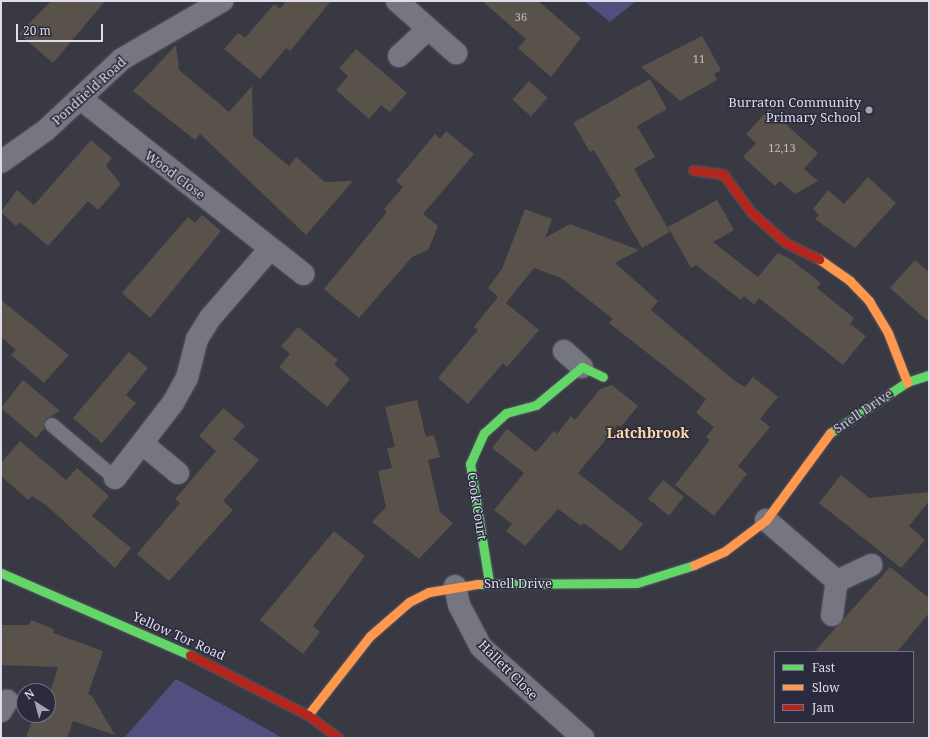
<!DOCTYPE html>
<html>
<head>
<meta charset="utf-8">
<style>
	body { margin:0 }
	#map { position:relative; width:930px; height:739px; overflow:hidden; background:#393944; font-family:"Noto Serif",serif }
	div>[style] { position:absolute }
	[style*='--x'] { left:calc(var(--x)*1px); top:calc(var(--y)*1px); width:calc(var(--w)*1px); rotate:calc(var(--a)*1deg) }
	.green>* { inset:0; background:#514f80 }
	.building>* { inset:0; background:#59524a; transform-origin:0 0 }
	.roads { filter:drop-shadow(0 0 1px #575761) drop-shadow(0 0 1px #575761) }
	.lane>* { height:14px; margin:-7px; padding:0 7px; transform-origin:7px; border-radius:7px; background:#767680 }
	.street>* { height:22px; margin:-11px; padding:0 11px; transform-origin:11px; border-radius:11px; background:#767680 }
	.fast>* { height:9px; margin:-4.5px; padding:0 4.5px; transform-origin:4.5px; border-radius:4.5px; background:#63d668 }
	.slow>* { height:9px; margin:-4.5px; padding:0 4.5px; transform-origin:4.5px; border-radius:4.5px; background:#ff974d }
	.jam>* { height:9px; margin:-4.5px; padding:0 4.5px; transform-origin:4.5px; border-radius:4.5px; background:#b3261e }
	.dots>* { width:11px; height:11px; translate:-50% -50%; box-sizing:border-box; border:2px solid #2b2a3e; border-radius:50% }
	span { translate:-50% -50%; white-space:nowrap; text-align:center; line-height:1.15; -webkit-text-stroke:3px #2b2a3e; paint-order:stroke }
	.number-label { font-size:11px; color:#bdbbc3 }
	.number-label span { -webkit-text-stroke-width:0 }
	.street-label { font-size:13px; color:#dedeeb }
	.poi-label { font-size:13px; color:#dedeeb }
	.right { translate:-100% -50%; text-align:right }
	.neighbourhood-label { font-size:14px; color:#fed9a4; font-weight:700 }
	.frame { position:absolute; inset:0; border:2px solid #dedeeb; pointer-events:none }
	.legend { position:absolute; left:774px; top:651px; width:140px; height:72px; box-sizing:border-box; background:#2b2a3e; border:1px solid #737283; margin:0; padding:5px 7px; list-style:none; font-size:12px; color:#dedeeb }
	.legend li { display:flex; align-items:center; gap:8px; height:20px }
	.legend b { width:20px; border:1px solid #737283 }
	.north { position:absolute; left:16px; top:683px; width:40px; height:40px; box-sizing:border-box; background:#2b2a3e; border:1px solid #737283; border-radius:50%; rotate:324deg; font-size:11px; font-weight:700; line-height:16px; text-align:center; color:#dedeeb }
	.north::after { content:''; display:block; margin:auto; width:14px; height:18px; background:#a4a4b1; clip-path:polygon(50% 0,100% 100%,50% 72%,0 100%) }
	.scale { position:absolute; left:16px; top:24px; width:87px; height:18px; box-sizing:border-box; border:2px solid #dedeeb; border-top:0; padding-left:5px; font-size:12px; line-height:14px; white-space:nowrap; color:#dedeeb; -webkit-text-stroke:3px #2b2a3e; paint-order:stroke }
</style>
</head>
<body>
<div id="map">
	<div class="green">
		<div style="clip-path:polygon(584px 1px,636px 1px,610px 22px)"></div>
		<div style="clip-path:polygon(176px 679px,274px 733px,281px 738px,124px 738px)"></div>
	</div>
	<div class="building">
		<div style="clip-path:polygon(51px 1px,105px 1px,53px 63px,19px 34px)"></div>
		<div style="clip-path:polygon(286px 1px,331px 1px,290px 51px,286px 48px,260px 79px,224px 49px,238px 33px,245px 38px,274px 4px,280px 9px)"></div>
		<div style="clip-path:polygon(482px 1px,538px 1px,581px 38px,551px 77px,518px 48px,526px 39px)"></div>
		<div style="clip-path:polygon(702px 36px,721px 70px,714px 74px,717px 80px,680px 101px,641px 67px)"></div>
		<div style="clip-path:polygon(176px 45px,179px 70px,229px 112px,252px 86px,253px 136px,289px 166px,296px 157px,325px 182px,353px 181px,306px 235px,200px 134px,195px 140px,133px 91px)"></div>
		<div style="clip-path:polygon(356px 49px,407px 93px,390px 112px,381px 105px,369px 119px,336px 90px,348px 76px,339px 68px)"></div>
		<div style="clip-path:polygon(650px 79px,667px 109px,637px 126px,655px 157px,634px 169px,670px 232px,642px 248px,614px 200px,621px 196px,594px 150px,590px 152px,573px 123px)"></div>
		<div style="left:529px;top:81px;width:25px;height:25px;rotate:42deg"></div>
		<div style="clip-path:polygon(769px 109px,818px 153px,804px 169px,818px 181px,795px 194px,780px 181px,775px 186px,743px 157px,756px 143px,746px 134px)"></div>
		<div style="clip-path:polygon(446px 131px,474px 154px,423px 214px,438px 226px,428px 250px,412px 257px,359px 318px,324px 289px,387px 212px,384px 209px,403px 187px,396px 181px,435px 134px,440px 139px)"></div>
		<div style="clip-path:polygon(91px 140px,112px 158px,106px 166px,121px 184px,98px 210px,88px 201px,48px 246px,20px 222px,16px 226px,1px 212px,17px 190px,34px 205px)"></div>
		<div style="clip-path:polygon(868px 177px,896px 203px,855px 248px,815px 219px,819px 215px,813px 209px,828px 190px,844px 204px)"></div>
		<div style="clip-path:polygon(717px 200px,734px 230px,713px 242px,758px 277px,778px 253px,790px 259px,821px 283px,817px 288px,854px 318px,850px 324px,866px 336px,843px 365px,759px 298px,754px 305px,744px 296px,741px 300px,696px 265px,691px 268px,668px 227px)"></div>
		<div style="clip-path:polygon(525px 209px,552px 219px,545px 238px,570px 224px,639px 250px,615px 263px,658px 301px,651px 310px,735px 381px,745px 387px,753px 377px,778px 397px,760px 419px,770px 427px,738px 466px,747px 474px,714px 516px,675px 485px,710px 440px,706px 437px,714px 427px,696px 413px,706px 399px,609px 323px,613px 319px,561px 278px,534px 268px,506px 303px,502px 300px,539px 330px,507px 367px,503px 363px,468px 404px,438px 378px,478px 330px,474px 327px,498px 297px,488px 288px,502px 269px)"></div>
		<div style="clip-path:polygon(202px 215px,221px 231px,150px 318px,122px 293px,188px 217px,195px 223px)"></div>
		<div style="clip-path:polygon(915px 260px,929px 272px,929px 322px,890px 288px)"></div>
		<div style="clip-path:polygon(1px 300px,69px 355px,44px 383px,11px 355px,16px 350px,1px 337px)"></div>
		<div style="clip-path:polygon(298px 327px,338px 360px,334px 364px,350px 379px,327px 407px,279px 367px,290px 354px,281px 346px)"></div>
		<div style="clip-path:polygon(129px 352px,148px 368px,126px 395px,136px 403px,102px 443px,73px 418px)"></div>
		<div style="clip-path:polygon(23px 380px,60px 411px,46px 419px,44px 429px,36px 438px,1px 408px)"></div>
		<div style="clip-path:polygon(612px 385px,638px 406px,621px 427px,618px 425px,578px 473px,643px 524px,621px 551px,584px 523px,581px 526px,558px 509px,525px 546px,506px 531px,512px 524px,494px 510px,524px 473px,492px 448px,507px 429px,536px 452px,554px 431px,557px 434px,571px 416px,575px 420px,600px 389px)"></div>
		<div style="clip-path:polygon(417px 400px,426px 437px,434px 435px,440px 457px,428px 460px,440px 512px,453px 523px,419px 559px,372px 522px,386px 507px,378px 471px,392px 468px,387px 448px,395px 447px,385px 407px)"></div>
		<div style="clip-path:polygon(223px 408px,245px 426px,233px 439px,259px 460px,223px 501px,233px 510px,169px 581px,137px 554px,180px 503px,175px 499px,216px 451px,199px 436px)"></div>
		<div style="clip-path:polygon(20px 441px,66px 480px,77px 468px,109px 496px,92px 516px,131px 548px,115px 568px,46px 505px,32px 496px,28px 500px,1px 476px,1px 463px)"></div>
		<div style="clip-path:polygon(841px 475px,869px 498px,929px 492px,929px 501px,909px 526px,925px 540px,901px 568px,819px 503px)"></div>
		<div style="left:663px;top:480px;width:27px;height:24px;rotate:39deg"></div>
		<div style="clip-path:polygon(334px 531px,365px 556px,313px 626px,320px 632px,303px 654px,260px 620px)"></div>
		<div style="clip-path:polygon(890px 567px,929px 598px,929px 613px,897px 652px,814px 652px)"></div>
		<div style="clip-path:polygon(31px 620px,54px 629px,53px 633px,103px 651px,88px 694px,92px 696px,115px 735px,73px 721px,67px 738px,26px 738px,34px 715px,48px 715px,48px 699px,58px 667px,1px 665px,1px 625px,29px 625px)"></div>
	</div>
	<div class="roads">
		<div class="lane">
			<div style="--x:52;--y:425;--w:82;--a:40.1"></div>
		</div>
		<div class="street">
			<div style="--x:397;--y:1;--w:79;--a:41.4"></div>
			<div style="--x:399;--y:56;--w:38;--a:-43"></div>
			<div style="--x:81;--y:99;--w:283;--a:38.2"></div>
			<div style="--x:1;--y:162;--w:55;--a:-35.4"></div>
			<div style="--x:46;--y:130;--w:104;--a:-43.1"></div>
			<div style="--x:122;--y:59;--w:116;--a:-30.1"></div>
			<div style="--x:564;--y:351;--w:24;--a:42"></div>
			<div style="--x:144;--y:445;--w:44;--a:39.5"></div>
			<div style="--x:115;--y:478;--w:95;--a:-52.3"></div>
			<div style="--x:173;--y:403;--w:29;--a:-61"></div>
			<div style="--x:187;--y:378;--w:40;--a:-75.6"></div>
			<div style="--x:197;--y:339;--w:26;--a:-58"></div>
			<div style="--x:211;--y:317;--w:90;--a:-49.1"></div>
			<div style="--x:766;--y:520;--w:94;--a:40.7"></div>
			<div style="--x:455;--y:586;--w:19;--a:78"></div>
			<div style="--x:459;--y:605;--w:47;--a:62.4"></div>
			<div style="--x:481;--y:647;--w:137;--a:41.7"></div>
			<div style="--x:832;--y:615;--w:34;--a:-82"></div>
			<div style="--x:837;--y:581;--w:38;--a:-25"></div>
			<div style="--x:1;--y:711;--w:12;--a:-59"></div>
		</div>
		<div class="fast">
			<div style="--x:830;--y:433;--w:92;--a:-33.5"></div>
			<div style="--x:907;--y:382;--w:23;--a:-18"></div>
			<div style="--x:1;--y:573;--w:206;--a:23.5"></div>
			<div style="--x:489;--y:582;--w:120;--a:-99.1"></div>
			<div style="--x:470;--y:464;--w:34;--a:-66"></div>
			<div style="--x:484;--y:433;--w:30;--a:-42"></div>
			<div style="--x:506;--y:413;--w:31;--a:-15"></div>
			<div style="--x:536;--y:405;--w:60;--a:-39.6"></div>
			<div style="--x:582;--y:367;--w:23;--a:25"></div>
			<div style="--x:478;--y:584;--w:159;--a:-0.4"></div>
			<div style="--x:637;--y:583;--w:60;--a:-17.5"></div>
		</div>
		<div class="slow">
			<div style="--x:819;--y:259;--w:38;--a:35"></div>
			<div style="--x:850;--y:281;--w:28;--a:46"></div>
			<div style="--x:869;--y:301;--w:37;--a:59"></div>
			<div style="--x:888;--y:333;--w:53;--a:68.8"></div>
			<div style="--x:694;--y:565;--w:34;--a:-24"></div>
			<div style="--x:725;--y:551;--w:51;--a:-37.1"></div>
			<div style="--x:766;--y:520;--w:108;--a:-53.7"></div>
			<div style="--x:308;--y:715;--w:100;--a:-51.9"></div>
			<div style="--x:370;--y:636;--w:52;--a:-41.1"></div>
			<div style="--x:409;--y:602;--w:22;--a:-27"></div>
			<div style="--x:429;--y:592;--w:50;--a:-9.3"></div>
		</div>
		<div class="jam">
			<div style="--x:693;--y:170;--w:30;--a:8"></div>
			<div style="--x:723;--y:174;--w:49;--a:53.4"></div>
			<div style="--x:752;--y:213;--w:45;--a:41.4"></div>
			<div style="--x:786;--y:243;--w:37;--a:26"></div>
			<div style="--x:190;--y:655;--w:132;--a:27"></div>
			<div style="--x:308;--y:715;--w:39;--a:37"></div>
		</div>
	</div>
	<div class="dots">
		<div style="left:869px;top:110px;background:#a4a4b1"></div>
	</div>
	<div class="number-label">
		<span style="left:521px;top:17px">36</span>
		<span style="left:699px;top:59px">11</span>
		<span style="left:782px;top:148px">12,13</span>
	</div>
	<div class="street-label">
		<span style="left:89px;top:91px;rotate:-42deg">Pondfield Road</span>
		<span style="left:175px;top:175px;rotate:37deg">Wood Close</span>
		<span style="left:863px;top:411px;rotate:-34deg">Snell Drive</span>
		<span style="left:477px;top:506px;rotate:81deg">Cook Court</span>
		<span style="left:518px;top:583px">Snell Drive</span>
		<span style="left:179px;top:636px;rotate:24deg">Yellow Tor Road</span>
		<span style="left:508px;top:670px;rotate:45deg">Hallett Close</span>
	</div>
	<div class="poi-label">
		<span class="right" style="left:861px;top:110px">Burraton Community<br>Primary School</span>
	</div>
	<div class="neighbourhood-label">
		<span style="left:648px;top:433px">Latchbrook</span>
	</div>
	<div class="frame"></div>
	<ul class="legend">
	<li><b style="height:5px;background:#63d668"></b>Fast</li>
	<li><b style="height:5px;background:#ff974d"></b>Slow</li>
	<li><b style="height:5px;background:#b3261e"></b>Jam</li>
	</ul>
	<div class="north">N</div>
	<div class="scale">20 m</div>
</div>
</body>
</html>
